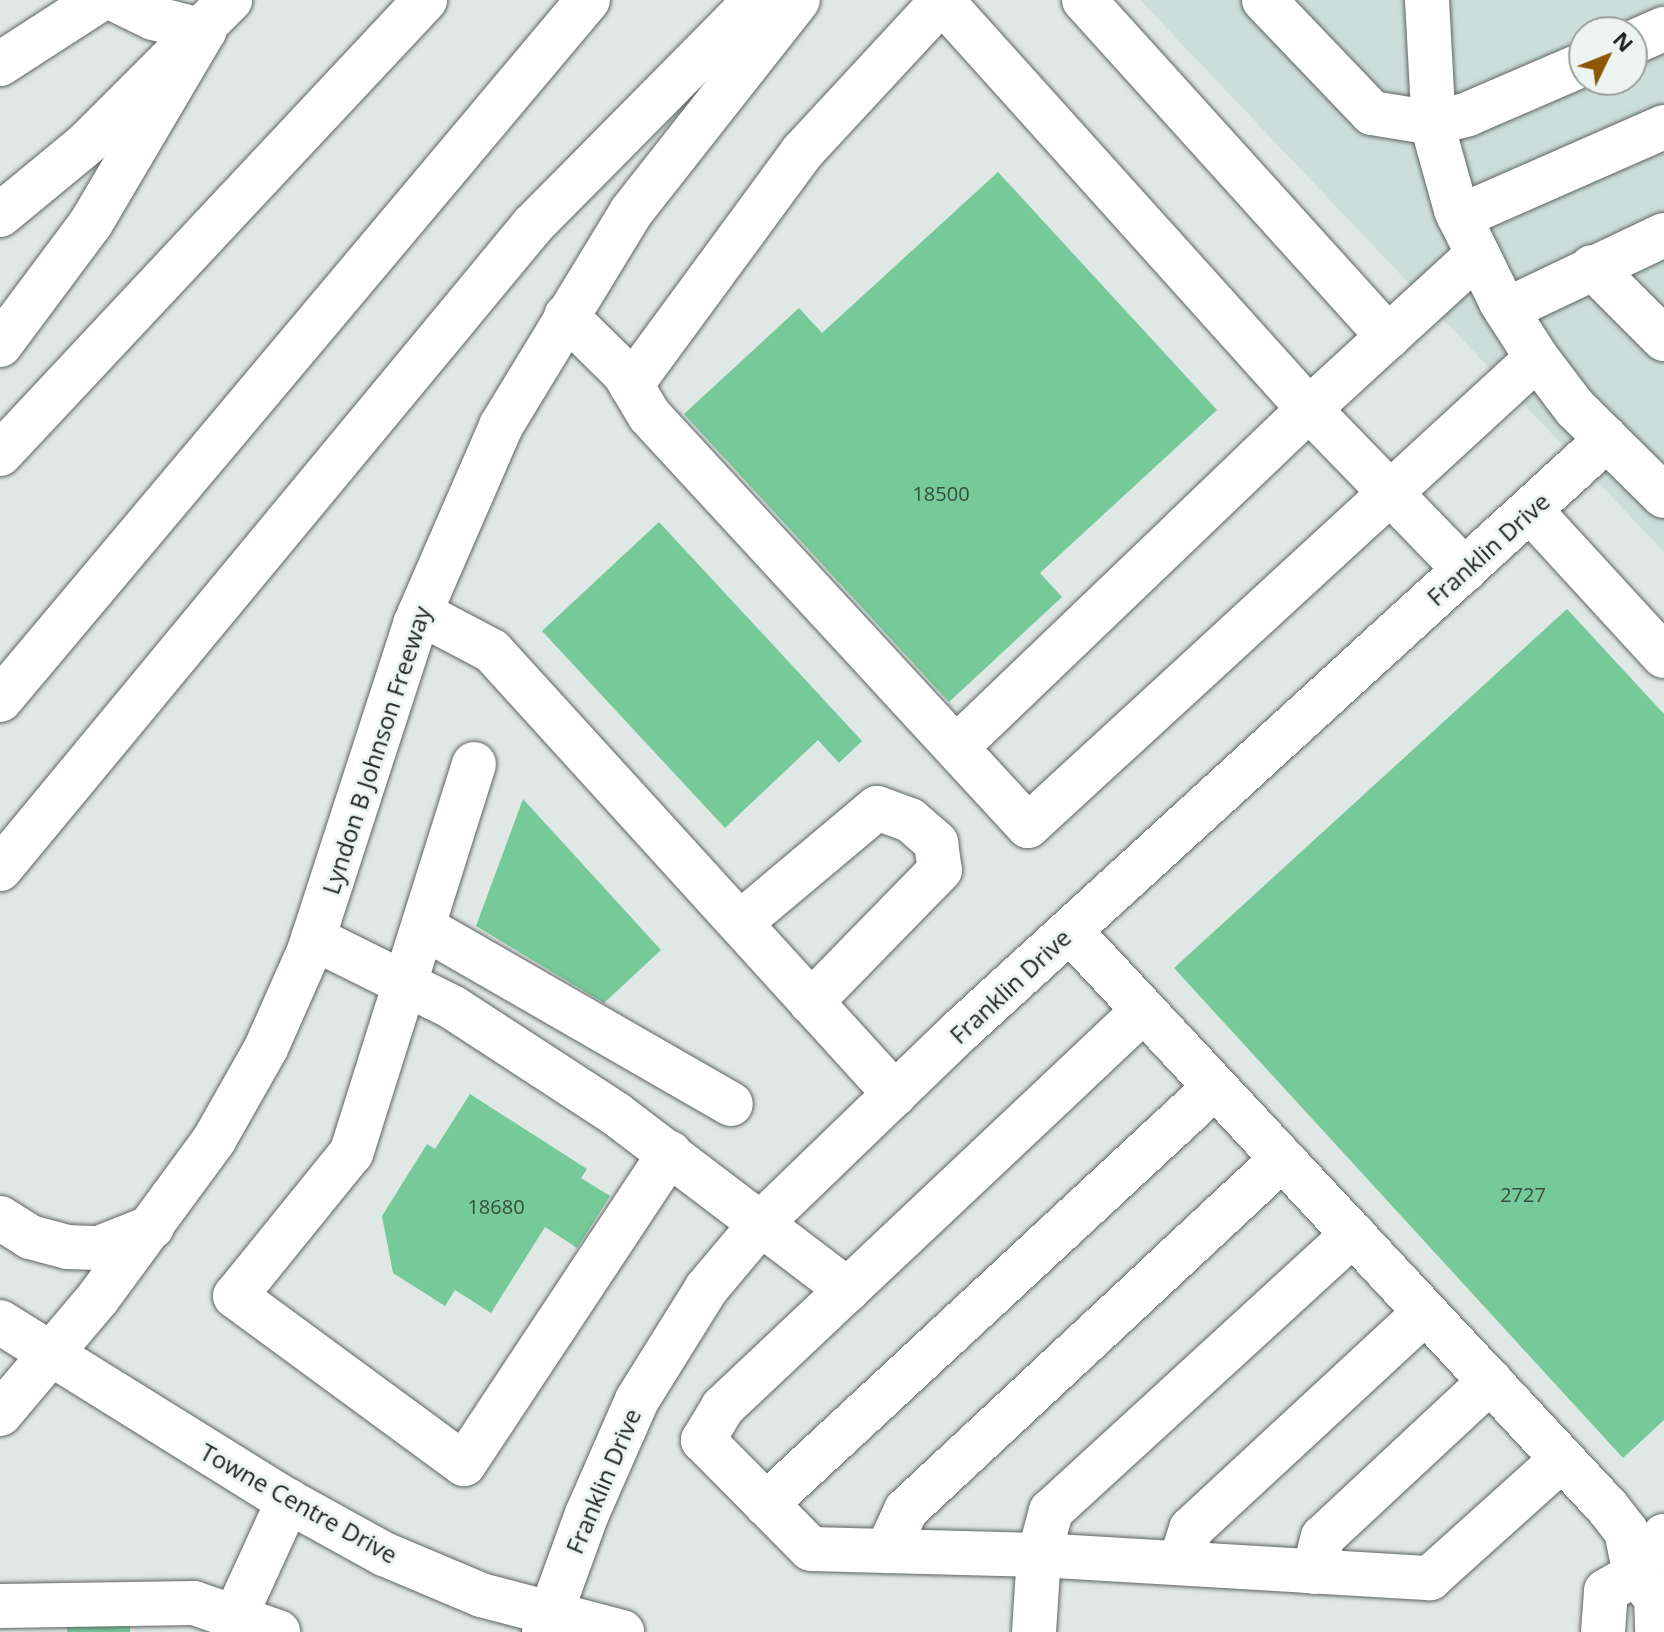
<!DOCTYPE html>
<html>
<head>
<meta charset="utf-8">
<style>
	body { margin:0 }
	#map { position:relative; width:1664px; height:1632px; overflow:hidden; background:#e0e8e6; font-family:"Open Sans",sans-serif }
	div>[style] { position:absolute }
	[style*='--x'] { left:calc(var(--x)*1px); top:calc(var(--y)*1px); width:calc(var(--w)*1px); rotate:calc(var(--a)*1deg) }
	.built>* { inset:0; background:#cddeda }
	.building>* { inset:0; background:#76c999 }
	.roads { filter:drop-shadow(0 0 2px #5e6462) drop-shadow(0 0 2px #5e6462) }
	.minor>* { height:44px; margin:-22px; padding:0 22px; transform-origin:22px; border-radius:22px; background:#fff }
	.major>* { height:44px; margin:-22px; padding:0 22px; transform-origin:22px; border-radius:22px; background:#fff }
	.highway>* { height:44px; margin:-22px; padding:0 22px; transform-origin:22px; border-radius:22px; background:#fff }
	span { translate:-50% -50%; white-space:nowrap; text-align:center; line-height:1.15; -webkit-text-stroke:6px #edf5f3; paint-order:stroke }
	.number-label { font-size:20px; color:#364d40 }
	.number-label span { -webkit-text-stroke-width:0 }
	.street-label { font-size:24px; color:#212423 }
	.north { position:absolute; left:1568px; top:16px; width:80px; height:80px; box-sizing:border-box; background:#edf5f3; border:2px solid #9ba1a0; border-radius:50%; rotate:47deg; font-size:22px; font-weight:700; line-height:32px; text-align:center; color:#212423 }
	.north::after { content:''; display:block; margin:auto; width:28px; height:36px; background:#8c5805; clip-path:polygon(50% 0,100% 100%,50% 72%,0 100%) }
</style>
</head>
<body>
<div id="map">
	<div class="built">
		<div style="clip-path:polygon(evenodd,1140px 0,1664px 0,1664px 552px,1140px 0,1584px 32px,1632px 32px,1632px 80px,1584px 80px,1584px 32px)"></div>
	</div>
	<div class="building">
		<div style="clip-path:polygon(998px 172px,1217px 410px,1040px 573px,1062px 597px,949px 702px,684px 414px,799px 308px,822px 333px)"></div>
		<div style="clip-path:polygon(659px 522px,862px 741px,839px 763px,818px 740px,725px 828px,542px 631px)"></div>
		<div style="clip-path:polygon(1567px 609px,1664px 714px,1664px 1420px,1623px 1458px,1174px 968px)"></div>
		<div style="clip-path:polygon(523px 799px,661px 950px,604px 1003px,476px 926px)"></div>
		<div style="clip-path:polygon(470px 1094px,587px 1169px,581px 1178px,610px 1196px,577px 1248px,545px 1227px,491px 1313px,455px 1290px,445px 1306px,393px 1273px,382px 1216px,427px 1144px,435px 1149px)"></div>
		<div style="clip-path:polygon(67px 1621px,130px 1624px,130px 1632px,67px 1632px)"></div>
	</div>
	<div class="roads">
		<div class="minor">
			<div style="--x:116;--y:0;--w:41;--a:25.9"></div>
			<div style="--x:153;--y:18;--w:53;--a:14.3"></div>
			<div style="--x:1084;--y:0;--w:454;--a:47.9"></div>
			<div style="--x:1264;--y:0;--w:156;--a:46.3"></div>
			<div style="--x:1372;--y:113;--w:62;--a:9.3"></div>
			<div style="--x:1433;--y:123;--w:36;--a:-14"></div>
			<div style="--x:1468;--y:114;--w:126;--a:-23.3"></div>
			<div style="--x:1427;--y:0;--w:131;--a:86.9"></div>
			<div style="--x:1434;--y:131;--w:82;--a:74.4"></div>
			<div style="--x:1456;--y:210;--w:102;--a:63.9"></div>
			<div style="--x:1501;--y:302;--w:67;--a:57.3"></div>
			<div style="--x:1537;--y:358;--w:63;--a:52.8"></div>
			<div style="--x:1575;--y:408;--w:125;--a:44.7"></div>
			<div style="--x:1632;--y:43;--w:35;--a:-24"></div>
			<div style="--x:0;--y:64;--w:118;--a:-32.9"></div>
			<div style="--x:1459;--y:217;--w:224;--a:-23.7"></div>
			<div style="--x:1592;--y:267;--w:102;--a:45"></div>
			<div style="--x:1506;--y:310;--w:175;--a:-25.4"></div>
			<div style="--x:566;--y:316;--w:81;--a:44.5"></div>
			<div style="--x:624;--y:373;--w:49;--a:59.2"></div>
			<div style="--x:649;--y:415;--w:559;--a:47.32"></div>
			<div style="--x:1028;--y:826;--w:691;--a:-42.6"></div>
			<div style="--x:631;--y:385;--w:290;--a:-53.7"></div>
			<div style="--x:803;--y:151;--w:205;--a:-47.2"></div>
			<div style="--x:942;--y:1;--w:549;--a:48.03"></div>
			<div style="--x:1309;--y:409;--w:489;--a:136.2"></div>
			<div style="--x:1530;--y:510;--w:198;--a:47.5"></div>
			<div style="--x:1465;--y:570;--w:224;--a:-134.1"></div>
			<div style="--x:1309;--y:409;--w:229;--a:-42.5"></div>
			<div style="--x:420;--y:613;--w:81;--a:27.8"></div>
			<div style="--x:492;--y:651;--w:599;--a:47.71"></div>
			<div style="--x:474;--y:764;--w:408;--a:107.5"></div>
			<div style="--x:351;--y:1153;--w:184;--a:129"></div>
			<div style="--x:235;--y:1296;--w:284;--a:36.3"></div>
			<div style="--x:464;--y:1464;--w:373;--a:-56.5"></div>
			<div style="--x:740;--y:923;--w:179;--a:-40"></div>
			<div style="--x:877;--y:808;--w:35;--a:20"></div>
			<div style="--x:910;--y:820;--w:35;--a:41"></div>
			<div style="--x:936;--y:843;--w:27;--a:82"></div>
			<div style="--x:940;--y:870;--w:185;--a:134.3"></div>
			<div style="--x:423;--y:927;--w:355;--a:29.9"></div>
			<div style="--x:1070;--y:931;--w:789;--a:47"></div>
			<div style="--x:1608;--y:1508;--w:29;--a:52"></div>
			<div style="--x:1626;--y:1531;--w:44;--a:78.2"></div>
			<div style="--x:1635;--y:1574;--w:31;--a:48"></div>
			<div style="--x:1656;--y:1597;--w:35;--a:88"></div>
			<div style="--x:313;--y:938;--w:155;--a:26.4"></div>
			<div style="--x:452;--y:1007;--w:196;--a:33.1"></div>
			<div style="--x:616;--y:1114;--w:291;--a:37.2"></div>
			<div style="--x:1144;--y:1010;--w:579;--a:136.68"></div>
			<div style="--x:723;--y:1407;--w:39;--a:121"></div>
			<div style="--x:703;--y:1440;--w:153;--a:45.3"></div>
			<div style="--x:811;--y:1549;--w:228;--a:1.5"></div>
			<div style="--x:1039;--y:1555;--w:392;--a:3.4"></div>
			<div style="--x:1430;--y:1578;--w:178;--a:-42"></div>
			<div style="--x:0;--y:1322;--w:339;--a:31.9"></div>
			<div style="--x:288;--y:1501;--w:110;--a:28.9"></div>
			<div style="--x:384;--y:1554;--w:105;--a:22.9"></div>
			<div style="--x:481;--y:1595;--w:146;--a:14.7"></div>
			<div style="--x:766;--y:1504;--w:613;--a:-42.88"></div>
			<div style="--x:887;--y:1551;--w:45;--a:-65.1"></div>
			<div style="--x:906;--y:1510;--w:514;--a:-43.03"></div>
			<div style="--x:1180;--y:1563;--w:36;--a:-72"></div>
			<div style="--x:1191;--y:1529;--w:319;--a:-42.8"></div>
			<div style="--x:1314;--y:1572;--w:36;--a:-76"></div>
			<div style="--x:1323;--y:1537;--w:229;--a:-43"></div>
			<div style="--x:0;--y:1606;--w:194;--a:-0.9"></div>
			<div style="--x:194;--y:1603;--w:89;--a:19"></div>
			<div style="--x:235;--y:1617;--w:128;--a:-65.4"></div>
			<div style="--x:544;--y:1632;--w:126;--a:-70"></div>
			<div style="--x:587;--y:1514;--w:124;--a:-66.3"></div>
			<div style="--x:637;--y:1400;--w:131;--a:-58.1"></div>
			<div style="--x:706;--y:1289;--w:89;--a:-50"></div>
			<div style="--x:763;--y:1221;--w:277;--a:-44"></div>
			<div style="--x:962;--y:1029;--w:874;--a:-42.45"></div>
			<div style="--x:1034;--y:1632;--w:77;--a:-86.3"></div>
			<div style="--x:1039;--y:1555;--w:46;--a:-74.7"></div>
			<div style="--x:1051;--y:1511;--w:410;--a:-42.5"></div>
			<div style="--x:1603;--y:1632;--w:41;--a:-85.8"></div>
			<div style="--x:1606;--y:1591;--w:34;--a:-30"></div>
			<div style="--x:1635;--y:1574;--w:48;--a:-52.7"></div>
		</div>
		<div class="major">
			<div style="--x:0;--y:215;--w:112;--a:-39.5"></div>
			<div style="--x:86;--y:144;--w:204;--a:-45"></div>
			<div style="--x:0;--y:1218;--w:36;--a:32"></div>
			<div style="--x:30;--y:1237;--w:38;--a:15"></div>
			<div style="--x:67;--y:1247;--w:32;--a:2"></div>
			<div style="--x:99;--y:1248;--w:57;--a:-21.6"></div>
			<div style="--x:0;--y:1414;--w:152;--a:-49.8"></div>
			<div style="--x:98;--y:1298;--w:196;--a:-53.7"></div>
			<div style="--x:214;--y:1140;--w:106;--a:-60.5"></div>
			<div style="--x:266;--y:1048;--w:106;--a:-66.1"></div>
			<div style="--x:309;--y:951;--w:344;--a:-72"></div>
			<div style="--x:415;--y:624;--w:216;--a:-66.5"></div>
			<div style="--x:501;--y:426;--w:250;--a:-58.7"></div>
			<div style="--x:631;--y:212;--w:270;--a:-51.8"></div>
		</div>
		<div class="highway">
			<div style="--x:0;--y:345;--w:152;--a:-53.3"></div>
			<div style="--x:91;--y:223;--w:223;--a:-59.5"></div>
			<div style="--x:0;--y:454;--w:622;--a:-46.89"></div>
			<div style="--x:0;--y:700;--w:914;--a:-49.97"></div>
			<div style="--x:0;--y:869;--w:836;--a:-50.39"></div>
			<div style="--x:533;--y:225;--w:317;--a:-45.3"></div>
		</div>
	</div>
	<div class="number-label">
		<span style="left:941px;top:493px">18500</span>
		<span style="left:1523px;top:1194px">2727</span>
		<span style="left:496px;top:1206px">18680</span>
	</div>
	<div class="street-label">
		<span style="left:1488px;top:549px;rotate:-42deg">Franklin Drive</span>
		<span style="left:376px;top:750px;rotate:-72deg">Lyndon B Johnson Freeway</span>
		<span style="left:1010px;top:986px;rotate:-43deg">Franklin Drive</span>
		<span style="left:603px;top:1481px;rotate:-67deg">Franklin Drive</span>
		<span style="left:299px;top:1503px;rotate:29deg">Towne Centre Drive</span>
	</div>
	<div class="north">N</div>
</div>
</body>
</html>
